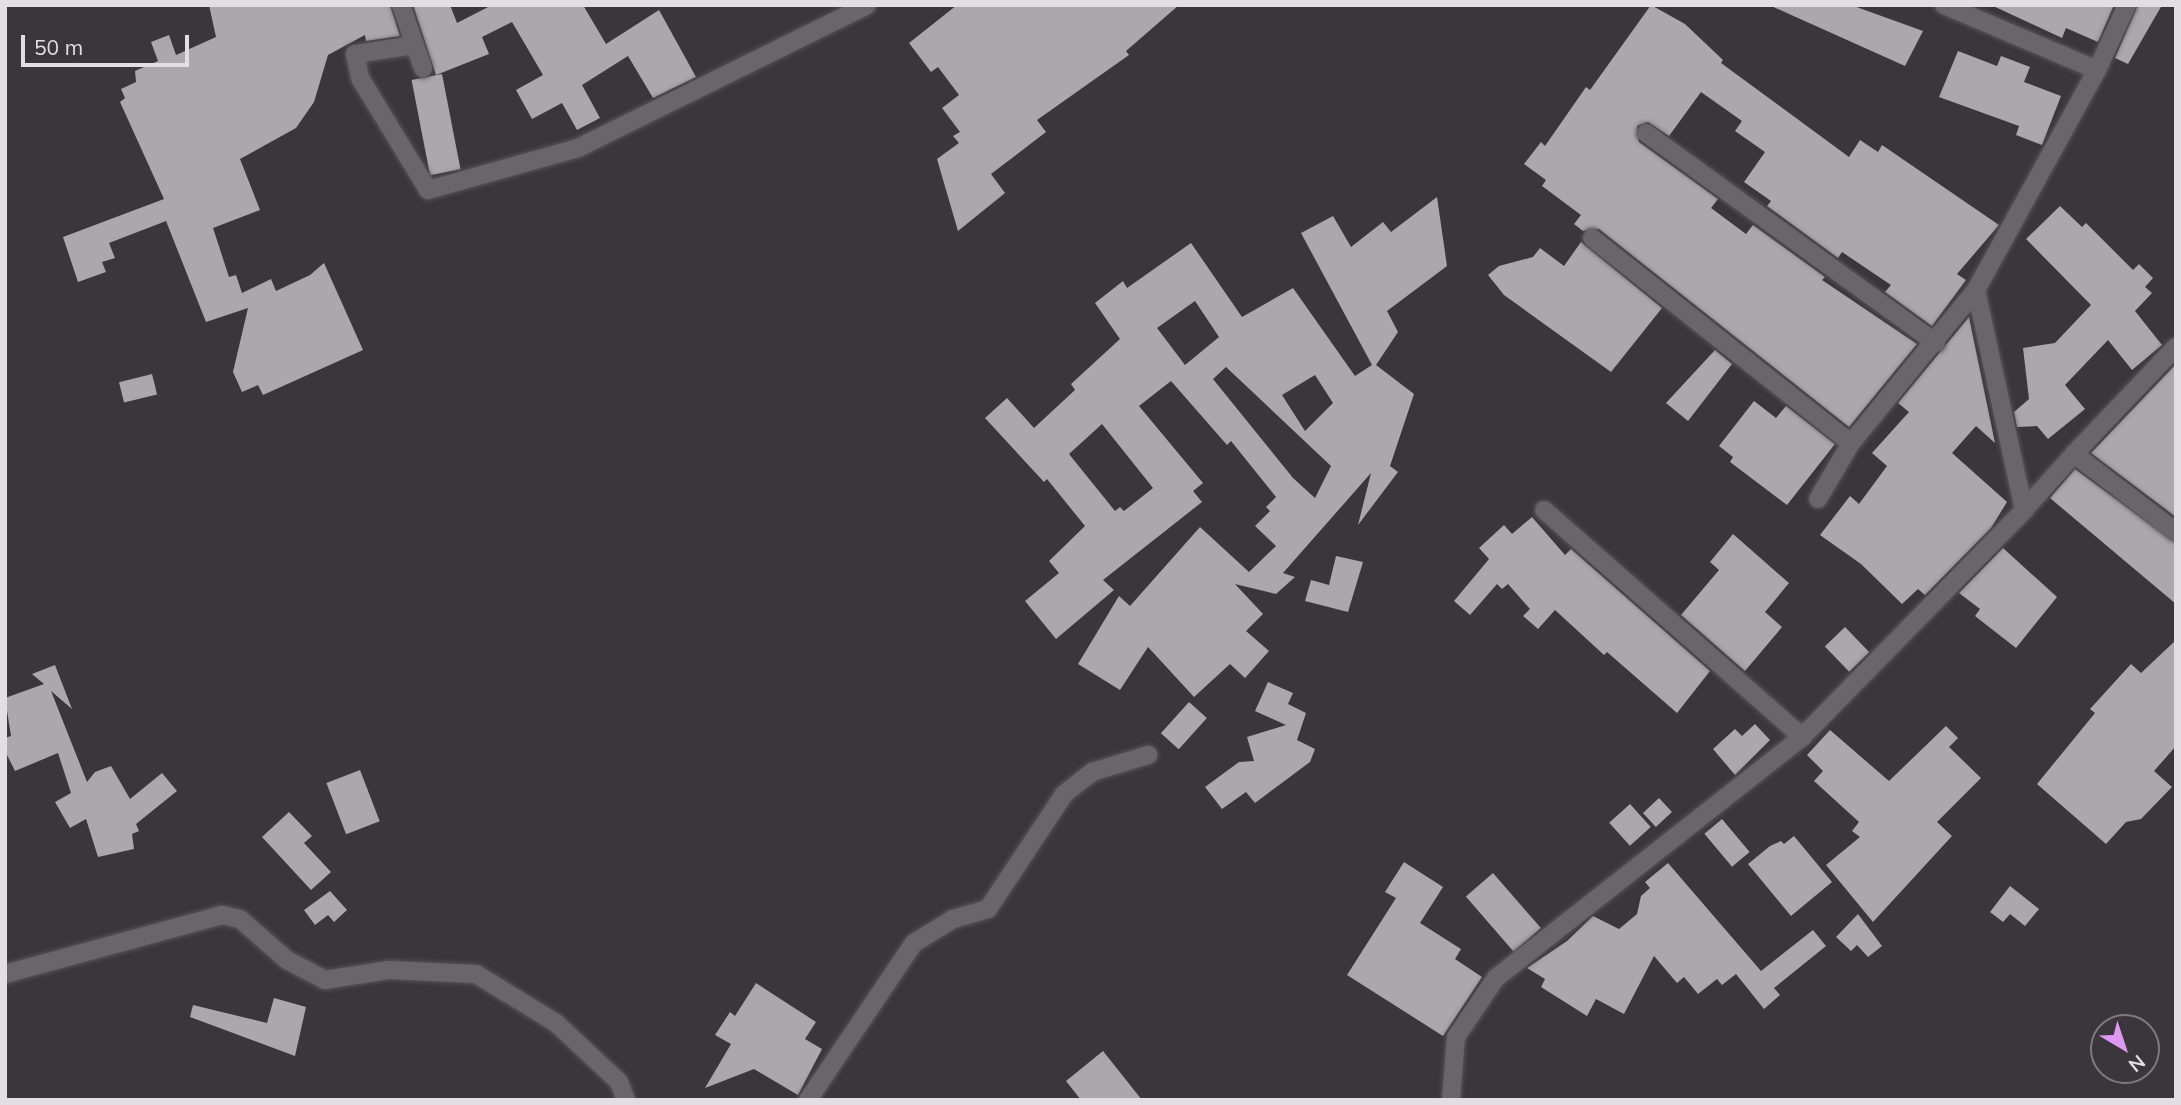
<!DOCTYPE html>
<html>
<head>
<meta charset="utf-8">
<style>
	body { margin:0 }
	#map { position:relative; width:2181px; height:1105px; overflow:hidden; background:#3a363b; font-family:Mulish,sans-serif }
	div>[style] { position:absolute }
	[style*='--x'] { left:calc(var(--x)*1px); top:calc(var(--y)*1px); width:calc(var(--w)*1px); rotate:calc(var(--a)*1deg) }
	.building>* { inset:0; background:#aba7ad; transform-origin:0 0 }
	.roads { filter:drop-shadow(0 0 2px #575358) drop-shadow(0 0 2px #575358) }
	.street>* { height:18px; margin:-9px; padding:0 9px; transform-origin:9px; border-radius:9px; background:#69656b }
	span { translate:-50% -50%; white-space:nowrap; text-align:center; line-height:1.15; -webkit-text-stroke:7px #3a363b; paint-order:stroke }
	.frame { position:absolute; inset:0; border:7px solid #e2dfe2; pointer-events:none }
	.north { position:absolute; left:2090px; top:1014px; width:70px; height:70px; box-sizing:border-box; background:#3a363b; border:2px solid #7d7a7e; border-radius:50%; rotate:141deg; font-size:19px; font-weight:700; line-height:28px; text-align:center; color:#e2dfe2 }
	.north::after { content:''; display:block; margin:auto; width:24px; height:32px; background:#de98f2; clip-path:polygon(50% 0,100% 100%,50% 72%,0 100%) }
	.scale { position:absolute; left:21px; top:35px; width:168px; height:32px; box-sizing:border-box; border:4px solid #e2dfe2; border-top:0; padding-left:9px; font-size:21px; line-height:24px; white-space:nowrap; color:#e2dfe2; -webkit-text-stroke:5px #3a363b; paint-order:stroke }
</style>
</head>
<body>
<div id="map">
	<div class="building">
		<div style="clip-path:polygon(209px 5px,390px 5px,400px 36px,366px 41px,365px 35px,328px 55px,314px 102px,296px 128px,240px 159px,260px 210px,213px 228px,229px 277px,236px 275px,242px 293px,271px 279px,276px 291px,310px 275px,324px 263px,363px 350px,263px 395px,258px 385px,242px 392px,233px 372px,248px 308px,206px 322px,166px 221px,109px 243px,115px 258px,102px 262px,106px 272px,78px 282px,63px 237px,164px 199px,120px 102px,125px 98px,121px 89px,136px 82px,135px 71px,158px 61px,151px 42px,169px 35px,176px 55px,216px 37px)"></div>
		<div style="clip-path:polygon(413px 5px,450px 5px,457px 23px,492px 5px,583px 5px,606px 44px,659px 10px,696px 77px,653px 98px,628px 56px,582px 85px,600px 118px,577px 130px,562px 103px,532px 119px,516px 90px,543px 75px,512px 22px,482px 37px,489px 54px,436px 75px)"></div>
		<div style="clip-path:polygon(957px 5px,1179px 5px,1126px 51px,1129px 55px,1037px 120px,1046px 132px,991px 174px,1005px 193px,958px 231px,937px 159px,959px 143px,953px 136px,960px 132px,942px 108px,959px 95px,938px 67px,931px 72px,909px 43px)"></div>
		<div style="clip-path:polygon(1651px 5px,1685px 24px,1723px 60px,1721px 63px,1849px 157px,1860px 140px,1878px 152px,1882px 145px,1999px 225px,1957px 274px,1966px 280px,1932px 326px,1885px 292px,1891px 285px,1842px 252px,1838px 258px,1767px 206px,1771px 201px,1744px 182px,1765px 152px,1735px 131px,1742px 121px,1701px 92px,1669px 136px,1648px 122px,1637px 126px,1639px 142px,1718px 199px,1711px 208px,1746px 234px,1753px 225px,1825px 277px,1822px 280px,1917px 344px,1849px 427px,1599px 229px,1583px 231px,1574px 224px,1581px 215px,1542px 186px,1546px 180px,1524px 164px,1541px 142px,1545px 146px,1586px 87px,1590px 90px)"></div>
		<div style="clip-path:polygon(1769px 5px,1851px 5px,1923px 31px,1905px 66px)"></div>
		<div style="clip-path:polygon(1991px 5px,2114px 5px,2098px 42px,2066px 28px,2062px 38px)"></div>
		<div style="clip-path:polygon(2138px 5px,2162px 5px,2128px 64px,2115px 58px)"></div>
		<div style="clip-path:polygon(1958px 51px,1997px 66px,2001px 56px,2030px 67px,2024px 82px,2061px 96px,2042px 145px,2016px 135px,2019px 126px,1939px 97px)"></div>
		<div style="left:442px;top:74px;width:97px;height:31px;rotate:79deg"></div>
		<div style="clip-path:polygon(evenodd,1437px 197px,1447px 266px,1387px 311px,1398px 332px,1376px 365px,1414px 394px,1390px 466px,1398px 472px,1358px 525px,1371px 473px,1283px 573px,1295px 577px,1276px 594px,1235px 584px,1263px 614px,1246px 631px,1269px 651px,1245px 678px,1230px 664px,1194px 697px,1148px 647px,1120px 690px,1078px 664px,1119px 596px,1130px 606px,1200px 527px,1249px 572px,1276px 546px,1255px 526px,1270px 511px,1266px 507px,1276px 497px,1231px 441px,1227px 445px,1171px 381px,1139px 406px,1203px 483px,1193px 491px,1202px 502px,1103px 580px,1114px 590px,1056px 639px,1025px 601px,1059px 573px,1049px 561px,1085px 526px,1047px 479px,1044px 482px,985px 418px,1007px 398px,1034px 428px,1075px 390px,1071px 384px,1120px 339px,1095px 303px,1123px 281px,1127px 288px,1191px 243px,1242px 317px,1293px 288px,1355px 376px,1372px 365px,1301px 233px,1333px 216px,1351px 247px,1383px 222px,1391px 232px,1437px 197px,1195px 301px,1219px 337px,1185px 365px,1157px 328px,1195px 301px,1437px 197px,1226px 367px,1331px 466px,1315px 498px,1293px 478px,1213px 379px,1226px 367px,1437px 197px,1315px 375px,1333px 403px,1305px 431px,1282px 395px,1315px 375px,1437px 197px,1102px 424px,1153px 488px,1124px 511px,1120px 507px,1115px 511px,1069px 454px,1102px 424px)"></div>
		<div style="clip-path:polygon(2060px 206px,2082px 227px,2086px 223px,2133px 270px,2139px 264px,2153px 278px,2145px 287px,2152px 293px,2135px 311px,2162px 345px,2132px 370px,2108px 340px,2065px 385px,2085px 409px,2048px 439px,2037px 426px,2017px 427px,2014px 412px,2029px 399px,2023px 348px,2055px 343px,2091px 305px,2026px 239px)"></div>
		<div style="clip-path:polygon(1581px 242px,1662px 308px,1611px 372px,1504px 295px,1488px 275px,1499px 266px,1533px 257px,1540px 248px,1564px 266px)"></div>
		<div style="clip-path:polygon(1969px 317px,1995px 443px,1976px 426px,1952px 453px,2007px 502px,1991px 528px,1925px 595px,1918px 589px,1902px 604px,1861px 564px,1820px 535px,1850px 496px,1859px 504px,1887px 466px,1872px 453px,1909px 412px,1898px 403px)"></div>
		<div style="clip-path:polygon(1715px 350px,1732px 364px,1688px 421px,1666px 403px)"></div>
		<div style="clip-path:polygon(2176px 364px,2176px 517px,2091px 453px)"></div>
		<div style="left:152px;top:374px;width:21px;height:34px;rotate:76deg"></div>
		<div style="clip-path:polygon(1754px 401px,1776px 418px,1786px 406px,1835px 444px,1787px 505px,1730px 462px,1733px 457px,1719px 446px)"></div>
		<div style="clip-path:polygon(2075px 469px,2176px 543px,2176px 604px,2050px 498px)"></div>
		<div style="clip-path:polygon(1532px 517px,1565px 555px,1571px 549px,1710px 671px,1677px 713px,1607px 652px,1604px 655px,1555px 610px,1538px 629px,1523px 616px,1530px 609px,1508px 584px,1502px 589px,1497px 584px,1470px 615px,1454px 601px,1489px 559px,1479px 548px,1504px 525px,1512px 534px)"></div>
		<div style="clip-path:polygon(1733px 534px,1789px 583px,1765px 612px,1782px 627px,1745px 671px,1681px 615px,1719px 570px,1710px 562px)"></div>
		<div style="clip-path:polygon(2003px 548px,2057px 597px,2016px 648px,1975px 616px,1980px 609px,1959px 593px)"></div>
		<div style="clip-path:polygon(1336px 556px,1363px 562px,1348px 612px,1305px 601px,1311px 580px,1329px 585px)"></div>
		<div style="left:1845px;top:627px;width:35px;height:28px;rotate:46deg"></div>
		<div style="clip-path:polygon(2176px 640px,2176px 746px,2154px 771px,2172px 787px,2141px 819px,2126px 822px,2106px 844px,2037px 784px,2095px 713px,2090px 709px,2131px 664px,2141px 673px)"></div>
		<div style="clip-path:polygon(55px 665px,72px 709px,51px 691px,87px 782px,95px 772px,111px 766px,130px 799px,162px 773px,177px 791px,136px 824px,139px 831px,132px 834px,134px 849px,98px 857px,86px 819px,70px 828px,55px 802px,71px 793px,58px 753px,15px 771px,5px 751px,5px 738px,11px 736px,5px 698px,44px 684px,32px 674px)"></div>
		<div style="clip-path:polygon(1268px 682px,1293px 693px,1288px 704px,1306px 713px,1297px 740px,1315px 749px,1310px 762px,1255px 803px,1246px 792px,1222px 809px,1205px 787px,1239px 762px,1254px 761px,1247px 737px,1286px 725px,1255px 711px)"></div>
		<div style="left:1189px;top:702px;width:24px;height:42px;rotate:42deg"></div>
		<div style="clip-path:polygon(1755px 724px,1770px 740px,1735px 775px,1713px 749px,1735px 729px,1742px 736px)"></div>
		<div style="clip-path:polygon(1946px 726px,1958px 738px,1949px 747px,1981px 778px,1937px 822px,1952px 836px,1873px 922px,1826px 865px,1860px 837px,1852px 831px,1859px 822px,1814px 781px,1823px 771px,1807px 755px,1830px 730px,1889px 781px)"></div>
		<div style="left:360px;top:770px;width:55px;height:36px;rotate:69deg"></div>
		<div style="left:1659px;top:798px;width:19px;height:22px;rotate:47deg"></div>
		<div style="left:1630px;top:804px;width:31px;height:28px;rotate:48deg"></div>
		<div style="clip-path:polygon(289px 812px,312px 836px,304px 843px,331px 872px,311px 890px,262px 837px)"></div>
		<div style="left:1722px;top:819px;width:43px;height:23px;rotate:50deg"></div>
		<div style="clip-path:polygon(1794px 836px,1832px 882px,1791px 916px,1748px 864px,1770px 846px,1781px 841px,1784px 844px)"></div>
		<div style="clip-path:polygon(1404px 862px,1443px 887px,1420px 923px,1461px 949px,1455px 959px,1482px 977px,1443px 1036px,1347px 975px,1396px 898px,1385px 892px)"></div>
		<div style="clip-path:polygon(1668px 863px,1761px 971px,1813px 930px,1826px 946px,1774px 988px,1780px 995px,1764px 1009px,1736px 974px,1722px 985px,1717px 979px,1698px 994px,1684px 977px,1677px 983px,1654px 956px,1624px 1014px,1596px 999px,1587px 1016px,1541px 987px,1545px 979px,1527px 968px,1567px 941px,1593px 916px,1619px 929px,1637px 914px,1641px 896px,1650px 888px,1645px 882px)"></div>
		<div style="left:1493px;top:873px;width:73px;height:36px;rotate:49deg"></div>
		<div style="clip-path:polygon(2010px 886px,2039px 909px,2025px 926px,2010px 914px,2003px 922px,1990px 912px)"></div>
		<div style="clip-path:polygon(330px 891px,347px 910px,334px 922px,328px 915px,315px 925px,304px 910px)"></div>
		<div style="clip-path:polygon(1858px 914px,1882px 946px,1868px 957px,1857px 945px,1851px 951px,1836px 937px)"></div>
		<div style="clip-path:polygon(756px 983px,816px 1022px,805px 1039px,822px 1049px,798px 1095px,754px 1069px,705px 1088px,731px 1044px,715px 1035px,730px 1012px,735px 1016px)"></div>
		<div style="clip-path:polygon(274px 998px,306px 1007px,295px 1056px,190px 1017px,193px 1005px,267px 1023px)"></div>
		<div style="clip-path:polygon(1103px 1051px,1142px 1100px,1081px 1100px,1066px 1081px)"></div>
	</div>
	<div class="roads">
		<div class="street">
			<div style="--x:401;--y:5;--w:67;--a:70.8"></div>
			<div style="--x:1944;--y:5;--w:166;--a:23"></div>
			<div style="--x:414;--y:45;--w:60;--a:171.3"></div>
			<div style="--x:355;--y:54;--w:25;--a:78"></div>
			<div style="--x:360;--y:78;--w:131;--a:58.7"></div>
			<div style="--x:428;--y:190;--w:156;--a:-15.6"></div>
			<div style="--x:578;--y:148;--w:322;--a:-26.3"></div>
			<div style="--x:1646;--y:133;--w:358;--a:35.9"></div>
			<div style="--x:1592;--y:238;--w:330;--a:38.4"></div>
			<div style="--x:2074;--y:454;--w:148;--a:-46.4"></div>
			<div style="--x:1818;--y:499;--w:65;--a:-59.5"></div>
			<div style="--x:1851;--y:443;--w:198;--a:-50.8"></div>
			<div style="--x:1544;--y:510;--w:344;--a:41.3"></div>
			<div style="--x:2024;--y:510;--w:75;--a:-48.2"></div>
			<div style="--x:2074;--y:454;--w:128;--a:37.4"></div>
			<div style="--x:5;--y:974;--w:225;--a:-15.2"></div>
			<div style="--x:222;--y:915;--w:18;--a:13"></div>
			<div style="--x:240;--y:919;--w:62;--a:41.1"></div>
			<div style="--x:287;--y:960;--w:43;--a:27.8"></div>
			<div style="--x:325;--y:980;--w:65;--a:-8.9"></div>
			<div style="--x:389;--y:970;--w:87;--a:2.6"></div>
			<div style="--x:476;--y:974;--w:94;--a:31.5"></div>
			<div style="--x:556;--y:1023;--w:86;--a:43.1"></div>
			<div style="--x:619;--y:1082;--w:19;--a:69"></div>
			<div style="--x:808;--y:1100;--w:189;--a:-56"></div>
			<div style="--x:914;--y:943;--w:46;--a:-31.6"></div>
			<div style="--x:953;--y:919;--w:36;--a:-16"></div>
			<div style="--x:988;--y:909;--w:138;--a:-56.5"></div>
			<div style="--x:1064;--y:794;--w:36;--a:-38"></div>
			<div style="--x:1092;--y:772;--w:59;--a:-16.9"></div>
			<div style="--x:1451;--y:1100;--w:63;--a:-85.5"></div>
			<div style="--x:1456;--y:1037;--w:71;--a:-55.9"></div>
			<div style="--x:1496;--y:978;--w:390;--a:-38.2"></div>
			<div style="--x:1802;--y:737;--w:318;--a:-45.6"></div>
			<div style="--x:2024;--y:510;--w:225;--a:-102.3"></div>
			<div style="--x:1976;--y:290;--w:251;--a:-61.2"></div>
			<div style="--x:2097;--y:70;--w:72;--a:-65.2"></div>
		</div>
	</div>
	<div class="frame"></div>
	<div class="north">N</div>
	<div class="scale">50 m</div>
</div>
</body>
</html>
